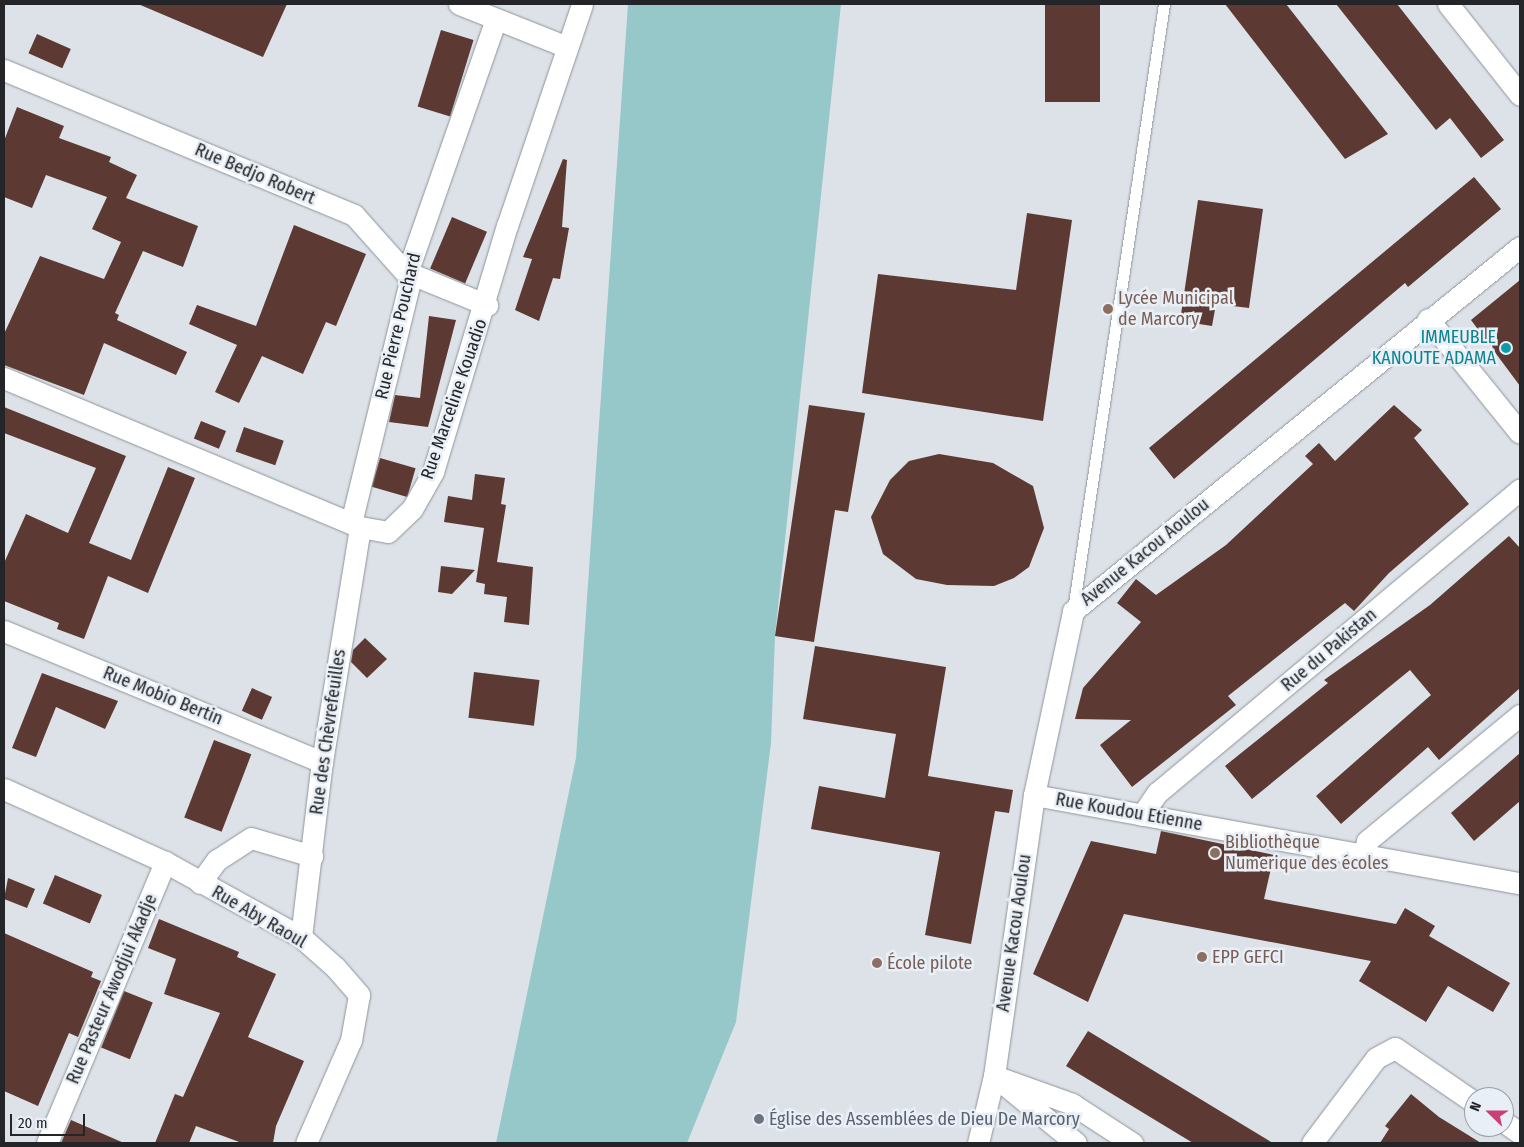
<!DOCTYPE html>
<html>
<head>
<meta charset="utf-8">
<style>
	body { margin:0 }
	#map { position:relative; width:1524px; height:1147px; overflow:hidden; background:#dce2e8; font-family:"Fira Sans Condensed",sans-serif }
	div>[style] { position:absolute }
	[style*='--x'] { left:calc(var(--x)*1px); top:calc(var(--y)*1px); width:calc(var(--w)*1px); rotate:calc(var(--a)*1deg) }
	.water>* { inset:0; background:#97c8c9 }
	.building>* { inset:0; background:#5c3933; transform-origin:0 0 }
	.roads { filter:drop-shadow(0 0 1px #8e949a) drop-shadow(0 0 1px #8e949a) }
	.lane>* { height:11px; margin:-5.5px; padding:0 5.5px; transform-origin:5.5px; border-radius:5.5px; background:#fff }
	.street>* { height:21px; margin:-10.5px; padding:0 10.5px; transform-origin:10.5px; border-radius:10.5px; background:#fff }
	.dots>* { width:14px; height:14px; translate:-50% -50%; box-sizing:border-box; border:2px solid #e9eff6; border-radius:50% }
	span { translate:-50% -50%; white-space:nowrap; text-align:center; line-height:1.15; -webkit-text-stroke:5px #e9eff6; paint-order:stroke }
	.street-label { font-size:18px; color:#232528 }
	.education-label { font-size:18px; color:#785e54 }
	.left { translate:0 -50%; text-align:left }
	.culture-label { font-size:18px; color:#0d838f }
	.right { translate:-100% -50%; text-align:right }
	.worship-label { font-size:18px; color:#5b616d }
	.frame { position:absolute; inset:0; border:5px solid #232528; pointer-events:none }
	.north { position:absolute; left:1464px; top:1087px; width:50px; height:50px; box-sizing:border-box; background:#e9eff6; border:1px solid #9a9ea4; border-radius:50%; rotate:292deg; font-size:14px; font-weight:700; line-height:20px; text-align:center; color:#232528 }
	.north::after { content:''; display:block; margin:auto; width:18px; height:22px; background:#ca3f74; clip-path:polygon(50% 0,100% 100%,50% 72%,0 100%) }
	.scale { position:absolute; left:10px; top:1114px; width:75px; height:22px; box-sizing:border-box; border:2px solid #232528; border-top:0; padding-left:6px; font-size:15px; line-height:18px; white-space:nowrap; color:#232528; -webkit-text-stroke:4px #e9eff6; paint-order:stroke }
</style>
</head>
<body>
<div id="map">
	<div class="water">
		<div style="clip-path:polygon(628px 4px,841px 4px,775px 636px,771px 743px,736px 1022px,687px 1143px,496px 1143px,576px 758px)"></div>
	</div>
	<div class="building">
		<div style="clip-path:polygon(138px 4px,287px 4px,263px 57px)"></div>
		<div style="left:1045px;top:4px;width:55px;height:98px"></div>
		<div style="clip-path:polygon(1225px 4px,1286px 4px,1388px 134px,1345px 159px)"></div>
		<div style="clip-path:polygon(1336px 4px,1397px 4px,1504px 140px,1481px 158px,1450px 118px,1436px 130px)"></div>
		<div style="left:441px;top:30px;width:34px;height:80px;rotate:17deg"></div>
		<div style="left:37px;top:34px;width:37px;height:21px;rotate:24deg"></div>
		<div style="clip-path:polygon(17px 107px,64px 126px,59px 138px,111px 157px,109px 162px,137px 175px,126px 198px,198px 226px,183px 267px,143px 251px,115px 313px,119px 315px,117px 320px,187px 352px,176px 375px,104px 343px,84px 395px,4px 365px,4px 334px,40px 256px,104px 279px,121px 242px,92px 229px,107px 197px,46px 175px,32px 208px,4px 197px,4px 141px)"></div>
		<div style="clip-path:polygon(563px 159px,567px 160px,562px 227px,569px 228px,560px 279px,553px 278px,539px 321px,515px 310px,532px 259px,523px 257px)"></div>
		<div style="clip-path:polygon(1474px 177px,1501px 209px,1408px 287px,1405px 283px,1174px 479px,1149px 448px)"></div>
		<div style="clip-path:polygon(1198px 200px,1263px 209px,1249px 308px,1216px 304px,1212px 326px,1180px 321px)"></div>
		<div style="clip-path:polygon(1027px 213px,1072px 220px,1043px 421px,862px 393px,878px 274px,1016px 290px)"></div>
		<div style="left:452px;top:217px;width:38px;height:56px;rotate:23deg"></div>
		<div style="clip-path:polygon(294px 225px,366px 254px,336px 326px,326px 322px,303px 374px,262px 356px,239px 403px,215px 392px,237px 345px,189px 324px,197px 305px,256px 326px)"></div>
		<div style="clip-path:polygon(1520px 280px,1520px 386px,1471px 320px)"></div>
		<div style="clip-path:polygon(429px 316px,456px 320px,428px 427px,389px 422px,395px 395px,420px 398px)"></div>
		<div style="clip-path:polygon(809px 405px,865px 413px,848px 512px,835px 510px,814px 642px,775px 636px)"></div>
		<div style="clip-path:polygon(1394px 405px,1422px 430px,1414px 438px,1469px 504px,1389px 573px,1354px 611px,1345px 603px,1228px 696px,1236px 705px,1132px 787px,1100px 745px,1131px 720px,1075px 719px,1083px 688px,1141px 622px,1117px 603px,1136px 579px,1156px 595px,1226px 545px,1313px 464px,1305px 456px,1319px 443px,1335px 461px)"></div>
		<div style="clip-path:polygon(4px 407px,126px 456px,89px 543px,131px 560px,168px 467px,195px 478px,148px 593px,108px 576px,84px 639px,57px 629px,59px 623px,4px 601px,4px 563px,26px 514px,68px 533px,96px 468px,4px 433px)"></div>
		<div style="left:201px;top:421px;width:27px;height:19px;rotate:22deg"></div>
		<div style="left:244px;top:427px;width:42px;height:26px;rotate:19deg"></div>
		<div style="clip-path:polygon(939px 454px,993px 463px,1033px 486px,1044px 528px,1029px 567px,1014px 578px,994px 586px,947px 585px,916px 579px,883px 554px,871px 517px,890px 480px,909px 461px)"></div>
		<div style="left:380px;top:458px;width:37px;height:30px;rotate:16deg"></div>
		<div style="clip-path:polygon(475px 474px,505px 478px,501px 504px,506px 505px,497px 562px,533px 567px,529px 625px,504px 622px,507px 597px,484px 594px,485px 584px,476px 582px,484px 528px,444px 522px,448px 496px,472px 500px)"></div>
		<div style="clip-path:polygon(1509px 536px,1520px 548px,1520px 688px,1439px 760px,1428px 747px,1341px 824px,1316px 796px,1431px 695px,1410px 670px,1252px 799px,1225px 766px,1328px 683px,1324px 680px,1430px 605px)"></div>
		<div style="clip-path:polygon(441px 566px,475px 570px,452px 594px,438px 592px)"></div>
		<div style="clip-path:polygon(365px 638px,387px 659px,367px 678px,351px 662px,353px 650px)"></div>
		<div style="clip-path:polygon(815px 646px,946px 667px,928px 776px,1013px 790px,1009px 813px,995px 811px,971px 944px,925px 935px,940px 852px,811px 829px,819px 786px,885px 798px,896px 734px,803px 719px)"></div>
		<div style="left:474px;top:672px;width:66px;height:46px;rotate:7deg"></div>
		<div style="clip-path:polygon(42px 673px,118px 701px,105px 729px,56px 707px,36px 757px,12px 748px)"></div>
		<div style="left:252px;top:688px;width:22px;height:25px;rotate:24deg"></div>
		<div style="left:214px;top:740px;width:40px;height:83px;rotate:21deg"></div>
		<div style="clip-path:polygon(1520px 753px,1520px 801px,1474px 841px,1451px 813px)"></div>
		<div style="clip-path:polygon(1161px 831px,1274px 855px,1264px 899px,1396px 924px,1405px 908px,1435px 926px,1429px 936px,1510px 983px,1493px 1012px,1448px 986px,1426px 1022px,1359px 981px,1371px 961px,1124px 914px,1088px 1002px,1033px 974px,1091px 841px,1156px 854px)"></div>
		<div style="left:55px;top:875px;width:51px;height:31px;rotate:23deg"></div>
		<div style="clip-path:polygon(8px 878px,35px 889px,27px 908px,4px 899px)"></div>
		<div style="clip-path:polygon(159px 919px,239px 952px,237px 957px,276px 974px,248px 1037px,304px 1061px,276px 1126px,273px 1143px,242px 1143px,196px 1126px,189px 1143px,155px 1143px,175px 1094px,183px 1097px,220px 1013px,164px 994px,176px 959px,148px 948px)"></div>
		<div style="clip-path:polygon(4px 933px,93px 972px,91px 977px,101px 981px,78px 1037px,69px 1033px,38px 1106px,4px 1091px)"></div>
		<div style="left:124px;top:991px;width:31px;height:61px;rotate:22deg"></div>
		<div style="clip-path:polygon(1088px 1031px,1273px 1143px,1193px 1143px,1066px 1066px)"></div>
		<div style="clip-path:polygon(1411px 1094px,1439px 1117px,1481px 1143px,1380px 1143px,1389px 1129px,1385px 1126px)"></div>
		<div style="clip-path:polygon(71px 1120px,124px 1143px,61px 1143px)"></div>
	</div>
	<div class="roads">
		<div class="lane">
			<div style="--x:1073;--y:610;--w:613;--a:-81.46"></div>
		</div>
		<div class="street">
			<div style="--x:459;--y:4;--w:116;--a:21.7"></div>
			<div style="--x:1448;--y:4;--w:116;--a:51.6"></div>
			<div style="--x:4;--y:70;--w:379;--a:22.5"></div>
			<div style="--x:354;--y:215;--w:75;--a:48.2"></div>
			<div style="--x:404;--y:271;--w:90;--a:22.3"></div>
			<div style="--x:1428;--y:319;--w:146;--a:51.1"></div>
			<div style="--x:4;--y:378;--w:386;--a:22.7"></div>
			<div style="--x:360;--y:527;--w:28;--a:10"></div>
			<div style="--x:388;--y:532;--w:33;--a:-44"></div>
			<div style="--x:412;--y:509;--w:43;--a:-60.4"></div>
			<div style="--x:433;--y:472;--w:257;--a:-73.3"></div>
			<div style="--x:507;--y:226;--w:234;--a:-71.3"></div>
			<div style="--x:351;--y:523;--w:245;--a:-76.3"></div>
			<div style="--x:409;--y:285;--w:12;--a:-99"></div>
			<div style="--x:407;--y:273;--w:269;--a:-70.7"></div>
			<div style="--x:4;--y:631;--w:344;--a:22.4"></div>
			<div style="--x:4;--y:789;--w:177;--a:24.4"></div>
			<div style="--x:165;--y:862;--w:155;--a:28.9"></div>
			<div style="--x:301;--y:937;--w:45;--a:41.4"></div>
			<div style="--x:335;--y:967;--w:37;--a:49"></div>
			<div style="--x:359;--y:995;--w:46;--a:100.1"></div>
			<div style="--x:351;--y:1040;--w:112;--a:113.6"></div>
			<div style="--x:1034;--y:795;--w:494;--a:10.3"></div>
			<div style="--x:1142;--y:815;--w:27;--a:-56"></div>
			<div style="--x:1157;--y:793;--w:473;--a:-39.9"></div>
			<div style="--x:1364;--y:855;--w:14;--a:-78"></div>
			<div style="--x:1367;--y:841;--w:198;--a:-39.5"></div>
			<div style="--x:200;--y:883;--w:29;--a:-54"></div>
			<div style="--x:217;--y:860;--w:40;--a:-32.9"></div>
			<div style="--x:251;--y:838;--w:64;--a:16.4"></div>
			<div style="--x:301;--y:937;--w:176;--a:-83.2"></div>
			<div style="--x:322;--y:762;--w:238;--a:-80.8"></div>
			<div style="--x:1504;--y:1122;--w:19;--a:35"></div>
			<div style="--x:47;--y:1143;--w:305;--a:-67.2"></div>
			<div style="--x:978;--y:1143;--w:69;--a:-76.6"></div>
			<div style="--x:994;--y:1076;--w:284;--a:-81.9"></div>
			<div style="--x:1034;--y:795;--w:188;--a:-78"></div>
			<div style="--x:1073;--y:611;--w:576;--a:-39.16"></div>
			<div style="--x:1076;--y:1143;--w:106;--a:-140.7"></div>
			<div style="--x:994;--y:1076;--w:83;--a:19.7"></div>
			<div style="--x:1072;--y:1104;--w:72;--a:33"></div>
			<div style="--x:1312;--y:1143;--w:106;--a:-53"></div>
			<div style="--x:1376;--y:1058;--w:21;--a:-28"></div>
			<div style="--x:1395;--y:1048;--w:96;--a:34.4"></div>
		</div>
	</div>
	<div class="dots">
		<div style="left:1108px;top:309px;background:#8d6e63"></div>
		<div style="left:1506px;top:348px;background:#0f9aa8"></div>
		<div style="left:1215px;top:853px;background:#8d6e63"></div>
		<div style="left:1202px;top:957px;background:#8d6e63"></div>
		<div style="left:877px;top:963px;background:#8d6e63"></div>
		<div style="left:759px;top:1119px;background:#6b7280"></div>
	</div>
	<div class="street-label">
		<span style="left:255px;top:174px;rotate:23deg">Rue Bedjo Robert</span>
		<span style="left:398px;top:326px;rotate:-77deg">Rue Pierre Pouchard</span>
		<span style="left:454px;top:399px;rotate:-71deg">Rue Marceline Kouadio</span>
		<span style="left:1145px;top:552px;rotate:-39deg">Avenue Kacou Aoulou</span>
		<span style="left:1329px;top:650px;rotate:-40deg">Rue du Pakistan</span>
		<span style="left:163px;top:696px;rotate:22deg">Rue Mobio Bertin</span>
		<span style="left:328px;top:732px;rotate:-82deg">Rue des Chèvrefeuilles</span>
		<span style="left:1129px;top:812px;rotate:10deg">Rue Koudou Etienne</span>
		<span style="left:259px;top:917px;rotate:30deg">Rue Aby Raoul</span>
		<span style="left:1014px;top:933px;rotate:-82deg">Avenue Kacou Aoulou</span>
		<span style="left:112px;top:989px;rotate:-67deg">Rue Pasteur Awodjui Akadje</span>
	</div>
	<div class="education-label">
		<span class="left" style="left:1118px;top:309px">Lycée Municipal<br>de Marcory</span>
		<span class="left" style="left:1225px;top:853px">Bibliothèque<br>Numerique des écoles</span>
		<span class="left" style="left:1212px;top:957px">EPP GEFCI</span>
		<span class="left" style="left:887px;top:963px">École pilote</span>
	</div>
	<div class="culture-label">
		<span class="right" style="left:1496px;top:348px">IMMEUBLE<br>KANOUTE ADAMA</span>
	</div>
	<div class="worship-label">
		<span class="left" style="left:769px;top:1119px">Église des Assemblées de Dieu De Marcory</span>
	</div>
	<div class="frame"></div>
	<div class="north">N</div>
	<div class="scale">20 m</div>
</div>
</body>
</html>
